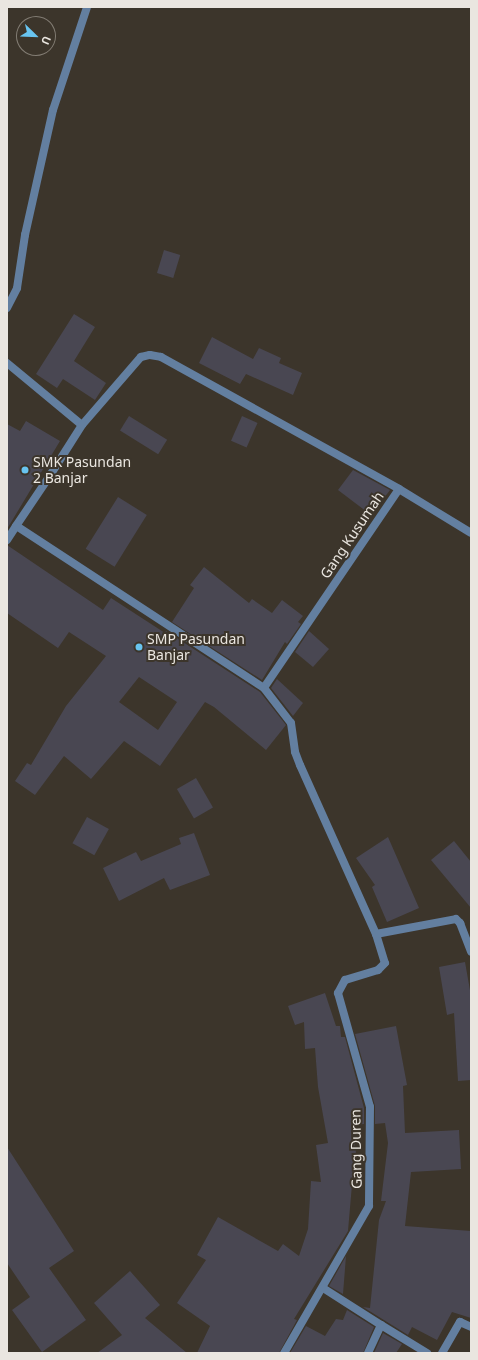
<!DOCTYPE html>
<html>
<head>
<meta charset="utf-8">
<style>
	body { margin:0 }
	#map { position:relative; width:478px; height:1360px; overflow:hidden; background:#3c352b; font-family:"Noto Sans",sans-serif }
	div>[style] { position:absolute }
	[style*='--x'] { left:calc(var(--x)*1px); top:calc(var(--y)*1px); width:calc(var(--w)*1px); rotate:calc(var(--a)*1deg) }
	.building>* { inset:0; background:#494752; transform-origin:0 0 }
	.street>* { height:8px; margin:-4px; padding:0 4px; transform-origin:4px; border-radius:4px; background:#637fa0 }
	.dots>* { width:11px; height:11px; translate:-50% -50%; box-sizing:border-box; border:2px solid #3c352b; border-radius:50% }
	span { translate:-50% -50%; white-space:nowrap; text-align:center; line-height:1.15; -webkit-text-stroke:4px #3c352b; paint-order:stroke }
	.poi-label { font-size:14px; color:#eae6e0 }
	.left { translate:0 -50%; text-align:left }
	.street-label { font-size:14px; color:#eae6e0 }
	.frame { position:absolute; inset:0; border:8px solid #eae6e0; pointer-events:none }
	.north { position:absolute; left:16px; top:16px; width:40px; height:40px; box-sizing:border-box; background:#3c352b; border:1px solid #827c73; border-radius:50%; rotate:113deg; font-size:11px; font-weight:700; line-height:16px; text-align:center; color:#eae6e0 }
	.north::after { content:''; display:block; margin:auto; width:14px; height:18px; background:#68c4f0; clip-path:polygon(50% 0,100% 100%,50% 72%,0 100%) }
</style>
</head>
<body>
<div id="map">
	<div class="building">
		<div style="left:164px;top:250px;width:17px;height:24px;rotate:17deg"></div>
		<div style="clip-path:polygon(74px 314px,95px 327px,74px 361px,106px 383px,95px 400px,63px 379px,57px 388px,36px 374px)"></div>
		<div style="clip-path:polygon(212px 337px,253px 359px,259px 348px,281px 358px,279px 363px,302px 373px,293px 395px,246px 374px,240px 384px,199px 363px)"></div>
		<div style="left:129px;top:416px;width:45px;height:17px;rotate:32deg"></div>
		<div style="left:242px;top:416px;width:17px;height:27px;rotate:24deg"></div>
		<div style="clip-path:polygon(26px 421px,60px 441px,7px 529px,7px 424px,20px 431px)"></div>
		<div style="clip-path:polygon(353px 470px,390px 490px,371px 515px,338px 490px)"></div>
		<div style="left:118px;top:497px;width:34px;height:61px;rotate:32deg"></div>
		<div style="clip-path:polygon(evenodd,7px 545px,103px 610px,111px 598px,165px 633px,166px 631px,260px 692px,286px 725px,266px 750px,214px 707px,205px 702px,160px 766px,124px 741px,91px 779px,64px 756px,35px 795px,15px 781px,27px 763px,31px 765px,66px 706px,106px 656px,69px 632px,58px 648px,7px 613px,7px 545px,139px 677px,177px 702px,158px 730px,119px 702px,139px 677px)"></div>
		<div style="clip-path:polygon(204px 567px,249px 603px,252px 599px,272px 613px,282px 600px,303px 616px,298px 622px,301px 624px,287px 644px,285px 642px,262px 680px,172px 622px,194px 588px,190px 585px)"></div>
		<div style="clip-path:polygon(309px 631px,329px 649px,313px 667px,295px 652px)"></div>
		<div style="clip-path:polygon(277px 679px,303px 703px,293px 716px,271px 688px)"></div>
		<div style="left:196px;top:778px;width:34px;height:22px;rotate:60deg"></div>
		<div style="left:87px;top:817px;width:25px;height:30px;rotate:29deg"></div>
		<div style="clip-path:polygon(194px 833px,210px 875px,170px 890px,164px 878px,119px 901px,103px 868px,136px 852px,141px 861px,181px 844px,179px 838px)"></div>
		<div style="clip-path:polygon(388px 837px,419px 908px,387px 922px,372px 887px,375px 885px,356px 858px)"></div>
		<div style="clip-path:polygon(454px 841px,471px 862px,471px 908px,431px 860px)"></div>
		<div style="clip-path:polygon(465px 962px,471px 996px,471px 1080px,458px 1081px,454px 1013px,447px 1015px,439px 967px)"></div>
		<div style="clip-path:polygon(325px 993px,336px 1026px,340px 1026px,341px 1037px,345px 1037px,364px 1108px,364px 1124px,353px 1125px,358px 1172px,353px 1173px,348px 1231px,294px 1319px,297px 1320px,279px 1353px,197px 1353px,210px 1326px,177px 1303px,206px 1260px,197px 1255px,218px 1217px,278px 1251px,283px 1244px,299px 1256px,308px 1229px,311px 1181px,321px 1182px,316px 1145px,328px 1143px,318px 1087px,315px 1048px,305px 1049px,304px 1022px,295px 1025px,288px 1006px)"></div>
		<div style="clip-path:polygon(396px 1026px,407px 1085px,403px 1086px,405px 1133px,459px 1130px,461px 1169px,411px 1172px,405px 1226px,471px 1231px,471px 1318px,452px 1312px,437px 1340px,412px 1327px,408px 1335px,363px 1307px,370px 1308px,379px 1220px,386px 1201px,381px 1201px,388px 1143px,385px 1123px,375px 1124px,375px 1106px,355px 1034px)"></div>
		<div style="clip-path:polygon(7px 1147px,74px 1251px,49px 1268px,86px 1320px,42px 1352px,12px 1310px,30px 1297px,7px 1263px)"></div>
		<div style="clip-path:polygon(346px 1256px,343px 1294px,329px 1286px)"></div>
		<div style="clip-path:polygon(130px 1271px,160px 1305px,145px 1318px,187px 1353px,97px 1353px,122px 1335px,94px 1303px)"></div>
		<div style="clip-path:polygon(347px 1310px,374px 1327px,363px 1353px,290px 1353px,306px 1326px,325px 1336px,336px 1319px,343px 1320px)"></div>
		<div style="clip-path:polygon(383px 1333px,402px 1344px,396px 1353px,374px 1353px)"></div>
	</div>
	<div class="street">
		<div style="--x:7;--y:308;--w:22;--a:-63"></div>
		<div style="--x:17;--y:288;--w:54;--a:-81.4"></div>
		<div style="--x:25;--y:235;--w:128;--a:-77.4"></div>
		<div style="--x:53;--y:110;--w:108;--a:-71.7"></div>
		<div style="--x:7;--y:363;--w:97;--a:39.6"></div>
		<div style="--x:399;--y:489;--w:84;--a:31.4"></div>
		<div style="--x:7;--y:540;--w:17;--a:-57"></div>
		<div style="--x:16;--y:526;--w:59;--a:-56"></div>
		<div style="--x:49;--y:477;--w:62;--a:-57.6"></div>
		<div style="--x:82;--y:425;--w:90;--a:-49.1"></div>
		<div style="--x:141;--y:357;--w:9;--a:-13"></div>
		<div style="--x:150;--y:355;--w:11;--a:10"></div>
		<div style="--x:161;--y:357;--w:272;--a:29"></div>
		<div style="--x:399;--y:489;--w:240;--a:124.2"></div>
		<div style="--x:264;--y:688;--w:296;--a:-146.8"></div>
		<div style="--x:264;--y:688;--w:44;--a:52.4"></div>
		<div style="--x:291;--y:723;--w:29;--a:82"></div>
		<div style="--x:295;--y:752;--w:14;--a:69"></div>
		<div style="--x:300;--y:765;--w:185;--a:65.8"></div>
		<div style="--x:376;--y:934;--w:30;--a:73"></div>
		<div style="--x:385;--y:963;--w:10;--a:135"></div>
		<div style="--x:378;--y:970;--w:34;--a:163"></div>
		<div style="--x:345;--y:980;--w:15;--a:118"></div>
		<div style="--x:338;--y:993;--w:118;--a:74.3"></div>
		<div style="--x:370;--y:1107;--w:99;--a:90.6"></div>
		<div style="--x:369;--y:1206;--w:170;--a:120"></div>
		<div style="--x:376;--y:934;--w:81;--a:-10.6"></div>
		<div style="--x:456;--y:919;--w:6;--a:45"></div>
		<div style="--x:460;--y:923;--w:31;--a:69"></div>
		<div style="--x:323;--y:1288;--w:69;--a:32.5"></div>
		<div style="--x:381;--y:1325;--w:31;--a:115"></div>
		<div style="--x:381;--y:1325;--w:54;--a:31.3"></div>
		<div style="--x:442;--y:1353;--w:36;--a:-60"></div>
		<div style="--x:460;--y:1322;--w:12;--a:24"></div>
	</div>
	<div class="dots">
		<div style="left:25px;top:470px;background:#68c4f0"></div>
		<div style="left:139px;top:647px;background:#68c4f0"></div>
	</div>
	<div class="poi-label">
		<span class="left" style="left:33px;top:470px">SMK Pasundan<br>2 Banjar</span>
		<span class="left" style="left:147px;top:647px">SMP Pasundan<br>Banjar</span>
	</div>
	<div class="street-label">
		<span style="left:352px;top:535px;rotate:-56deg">Gang Kusumah</span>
		<span style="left:356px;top:1149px;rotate:-91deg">Gang Duren</span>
	</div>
	<div class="frame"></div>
	<div class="north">U</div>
</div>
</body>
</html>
